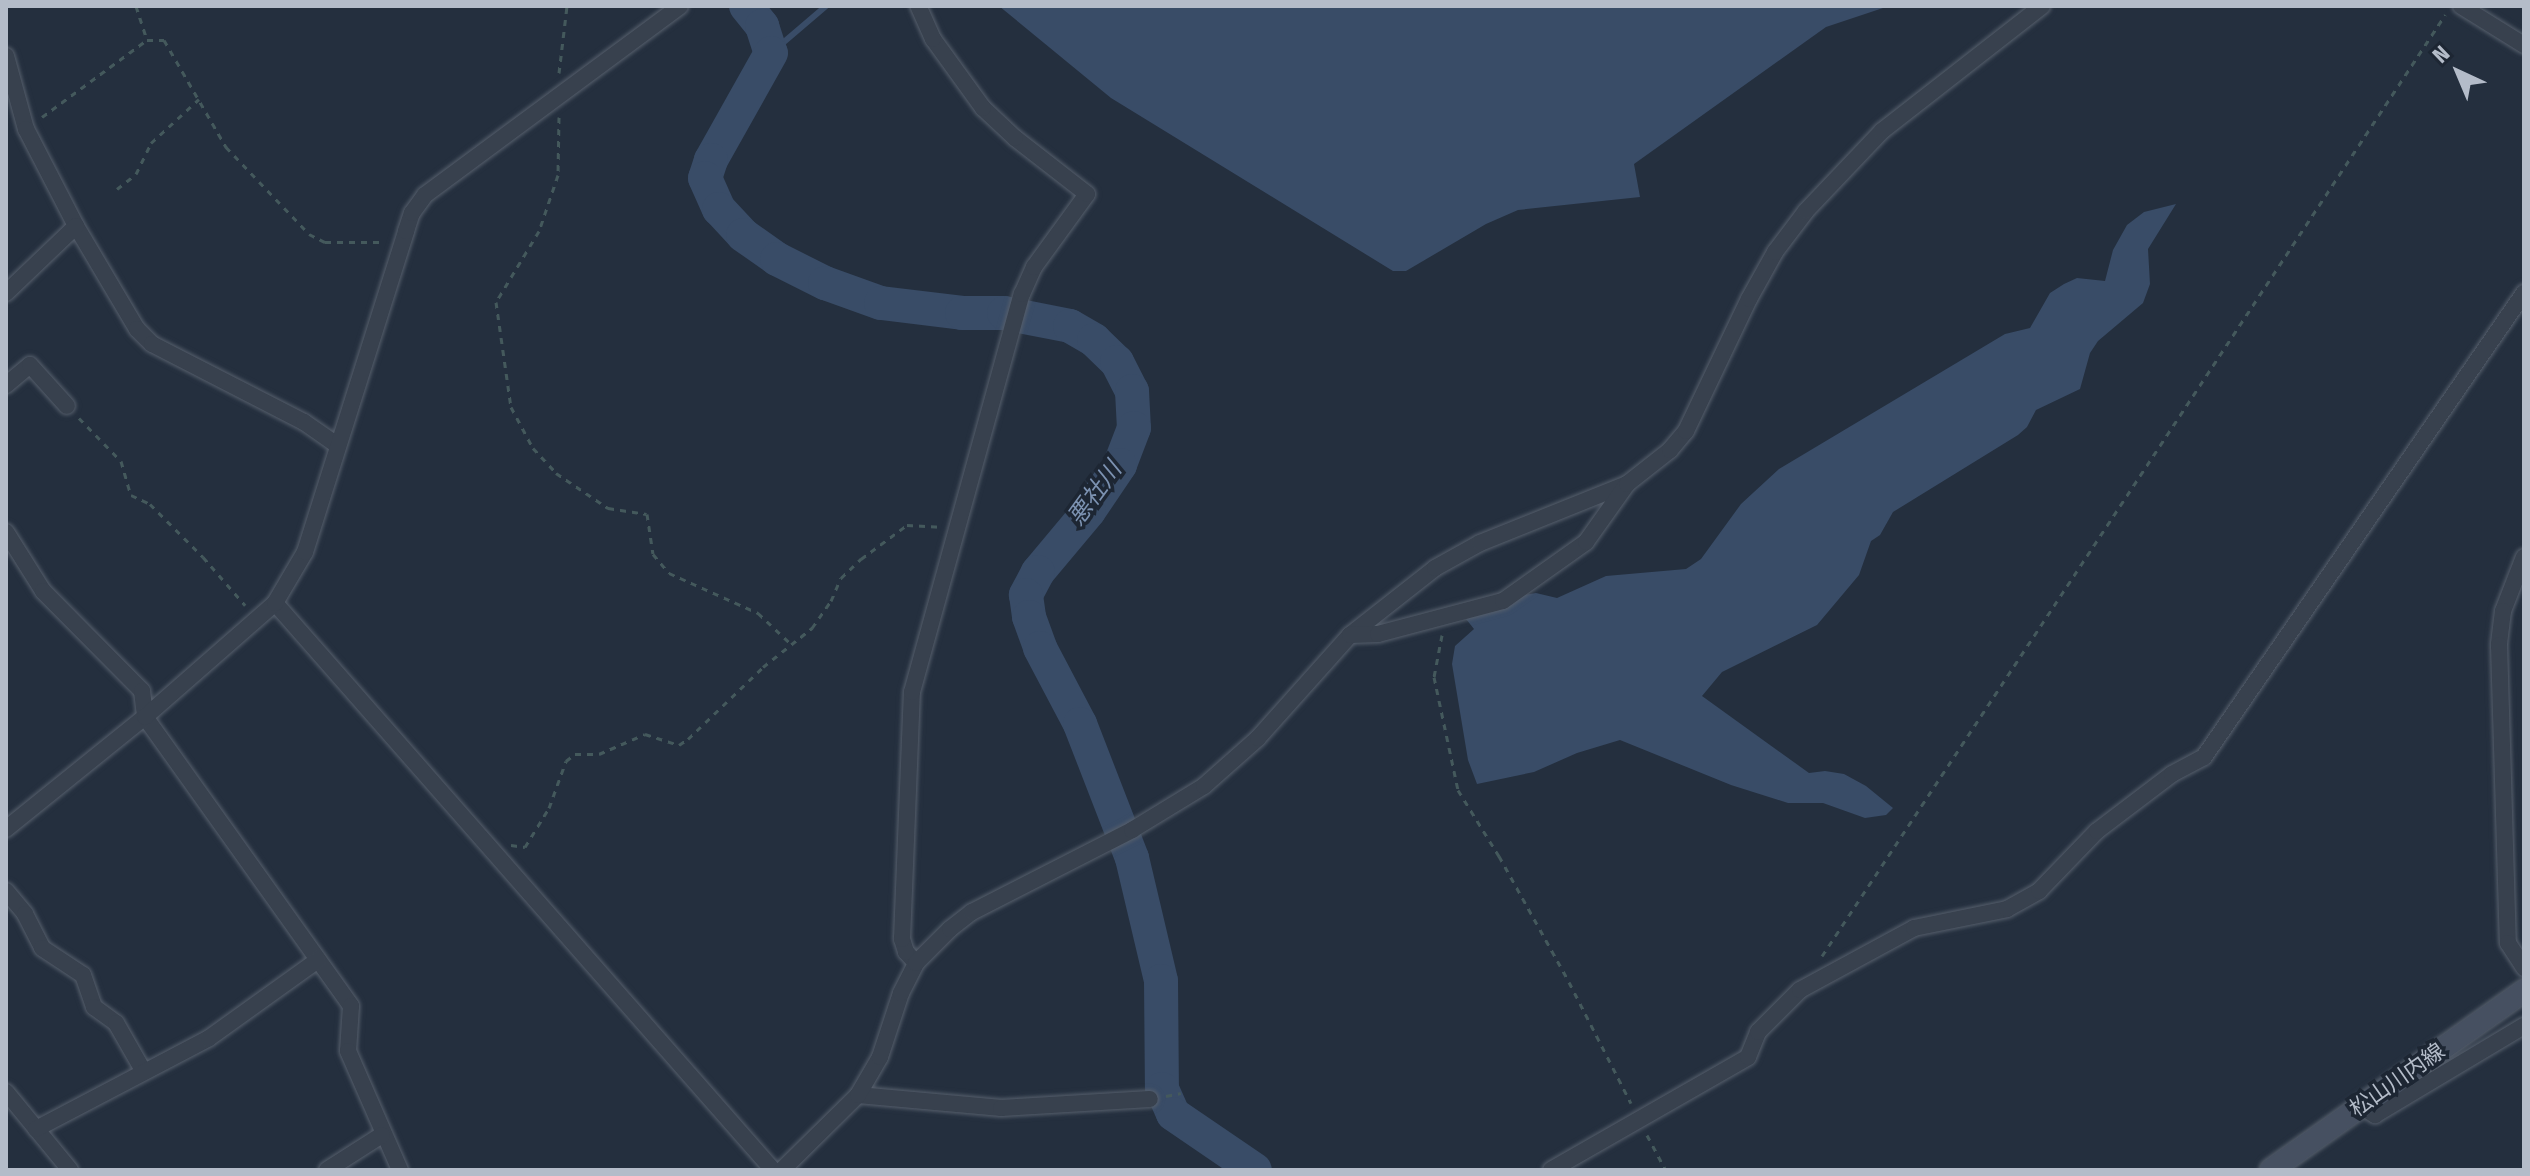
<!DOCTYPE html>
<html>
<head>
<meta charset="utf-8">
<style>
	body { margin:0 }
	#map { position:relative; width:2530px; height:1176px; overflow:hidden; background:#242f3e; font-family:"Fira Sans Condensed","Noto Sans JP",sans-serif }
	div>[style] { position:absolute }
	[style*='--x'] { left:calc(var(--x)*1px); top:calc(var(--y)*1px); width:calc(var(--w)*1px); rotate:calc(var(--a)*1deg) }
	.water>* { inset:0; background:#394c67 }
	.stream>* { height:6px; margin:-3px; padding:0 3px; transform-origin:3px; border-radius:3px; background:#394c67 }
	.river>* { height:34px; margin:-17px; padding:0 17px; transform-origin:17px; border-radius:17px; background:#394c67 }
	.path>* { height:3px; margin-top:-1.5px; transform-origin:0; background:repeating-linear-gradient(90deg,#44595c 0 6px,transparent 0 12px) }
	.roads { filter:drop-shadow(0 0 2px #565f6c) drop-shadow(0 0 2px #565f6c) }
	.street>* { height:16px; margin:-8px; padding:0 8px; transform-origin:8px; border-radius:8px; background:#38414e }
	.secondary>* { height:22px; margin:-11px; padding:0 11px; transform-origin:11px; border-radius:11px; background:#465061 }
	span { translate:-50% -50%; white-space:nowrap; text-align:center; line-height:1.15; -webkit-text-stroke:7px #1d2633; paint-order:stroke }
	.street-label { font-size:22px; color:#b4bcc9 }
	.water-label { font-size:24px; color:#7c92b1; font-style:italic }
	.frame { position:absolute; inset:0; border:8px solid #b4bcc9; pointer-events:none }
	.north { position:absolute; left:2418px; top:32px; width:80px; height:80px; -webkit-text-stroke:6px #1d2633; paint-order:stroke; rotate:316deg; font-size:22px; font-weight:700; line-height:32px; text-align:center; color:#b4bcc9 }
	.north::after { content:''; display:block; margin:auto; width:28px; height:36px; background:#b4bcc9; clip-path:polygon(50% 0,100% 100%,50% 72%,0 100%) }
</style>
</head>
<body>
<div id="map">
	<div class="water">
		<div style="clip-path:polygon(999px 6px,1889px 6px,1826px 27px,1634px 164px,1640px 197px,1518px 210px,1486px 224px,1406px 271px,1393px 271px,1111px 98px)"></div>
		<div style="clip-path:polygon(2176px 204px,2148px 249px,2150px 284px,2143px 303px,2098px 341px,2090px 353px,2080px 389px,2036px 410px,2027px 427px,2018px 435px,1893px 512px,1880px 535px,1871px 541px,1859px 575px,1817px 625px,1722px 672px,1702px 696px,1809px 773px,1825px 771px,1844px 774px,1866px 786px,1893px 808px,1886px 815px,1865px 818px,1823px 803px,1788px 803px,1731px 785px,1620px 740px,1577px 753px,1534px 772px,1477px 784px,1468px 760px,1452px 664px,1455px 646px,1474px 629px,1466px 619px,1524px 595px,1536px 593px,1557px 598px,1606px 576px,1686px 569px,1701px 559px,1741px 504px,1779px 469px,2005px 334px,2030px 328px,2050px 293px,2064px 284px,2077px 278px,2105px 281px,2113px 250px,2127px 225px,2144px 212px)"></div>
	</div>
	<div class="stream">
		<div style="--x:771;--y:53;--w:72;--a:-40.5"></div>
	</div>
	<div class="river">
		<div style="--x:746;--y:6;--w:26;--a:51"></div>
		<div style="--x:762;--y:26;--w:28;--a:72"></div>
		<div style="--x:771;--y:53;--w:123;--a:119.3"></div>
		<div style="--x:711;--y:160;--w:19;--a:108"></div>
		<div style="--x:705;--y:178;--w:34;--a:66"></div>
		<div style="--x:719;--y:209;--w:35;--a:47"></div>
		<div style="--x:743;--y:235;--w:42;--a:35.2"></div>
		<div style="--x:777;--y:259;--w:54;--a:26.6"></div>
		<div style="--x:825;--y:283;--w:59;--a:19.7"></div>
		<div style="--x:881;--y:303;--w:82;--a:7"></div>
		<div style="--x:962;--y:313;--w:42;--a:0"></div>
		<div style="--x:1004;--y:313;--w:67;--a:11.1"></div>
		<div style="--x:1070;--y:326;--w:28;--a:30"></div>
		<div style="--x:1094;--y:340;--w:32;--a:44"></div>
		<div style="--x:1117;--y:362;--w:33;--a:63"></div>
		<div style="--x:1132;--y:391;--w:37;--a:87"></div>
		<div style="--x:1134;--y:428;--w:40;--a:111"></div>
		<div style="--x:1120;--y:465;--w:55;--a:124"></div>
		<div style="--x:1089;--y:511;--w:80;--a:129.9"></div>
		<div style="--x:1038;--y:572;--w:26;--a:118"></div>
		<div style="--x:1026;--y:595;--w:22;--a:82"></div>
		<div style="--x:1029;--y:617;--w:33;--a:70"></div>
		<div style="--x:1040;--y:648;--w:86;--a:62.2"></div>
		<div style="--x:1080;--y:724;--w:144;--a:68.8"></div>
		<div style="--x:1132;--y:858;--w:126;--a:76.7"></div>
		<div style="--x:1161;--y:981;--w:108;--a:89.5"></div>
		<div style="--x:1162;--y:1089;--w:27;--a:66"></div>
		<div style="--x:1173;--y:1114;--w:99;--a:34.3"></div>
	</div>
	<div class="path">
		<div style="--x:136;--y:6;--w:36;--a:72"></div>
		<div style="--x:559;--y:73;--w:67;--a:-83.2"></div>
		<div style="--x:42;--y:117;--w:130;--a:-36.3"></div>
		<div style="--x:147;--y:40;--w:17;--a:0"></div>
		<div style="--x:164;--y:40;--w:124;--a:59.9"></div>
		<div style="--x:226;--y:147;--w:120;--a:46.3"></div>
		<div style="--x:309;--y:234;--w:18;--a:27"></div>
		<div style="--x:325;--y:242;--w:59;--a:0"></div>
		<div style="--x:559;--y:117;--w:58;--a:91"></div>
		<div style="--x:558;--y:175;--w:59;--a:108.7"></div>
		<div style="--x:539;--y:231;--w:83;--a:121.2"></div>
		<div style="--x:496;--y:302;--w:106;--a:81.9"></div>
		<div style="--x:511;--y:407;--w:47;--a:61.8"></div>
		<div style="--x:533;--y:448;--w:34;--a:47"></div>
		<div style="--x:556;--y:473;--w:63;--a:33.9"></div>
		<div style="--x:608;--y:508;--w:39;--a:9"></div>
		<div style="--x:647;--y:514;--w:40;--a:81.5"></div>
		<div style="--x:653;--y:554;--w:25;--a:50"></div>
		<div style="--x:669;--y:573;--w:98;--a:24.2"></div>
		<div style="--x:758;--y:613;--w:44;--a:43.2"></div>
		<div style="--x:117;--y:189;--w:24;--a:-38"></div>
		<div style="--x:136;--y:174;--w:34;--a:-64"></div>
		<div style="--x:151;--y:143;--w:65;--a:-42.5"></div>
		<div style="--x:79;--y:418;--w:60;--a:45.7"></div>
		<div style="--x:121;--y:461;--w:35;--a:74"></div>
		<div style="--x:131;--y:495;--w:21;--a:25"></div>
		<div style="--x:150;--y:504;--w:75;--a:45"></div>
		<div style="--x:203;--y:557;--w:64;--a:48.8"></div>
		<div style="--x:1442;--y:635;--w:43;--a:100.8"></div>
		<div style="--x:1434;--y:677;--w:116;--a:78"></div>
		<div style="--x:1458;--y:790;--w:78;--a:58.2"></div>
		<div style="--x:1499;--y:856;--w:144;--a:60.9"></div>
		<div style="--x:1569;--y:982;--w:136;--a:62.9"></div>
		<div style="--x:511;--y:845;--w:14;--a:8"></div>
		<div style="--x:525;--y:847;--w:46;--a:-58.4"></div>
		<div style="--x:549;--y:808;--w:50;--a:-70.1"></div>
		<div style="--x:566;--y:761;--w:11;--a:-38"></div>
		<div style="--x:575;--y:754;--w:24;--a:0"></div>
		<div style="--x:599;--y:754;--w:50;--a:-23.5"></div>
		<div style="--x:645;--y:734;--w:36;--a:18"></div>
		<div style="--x:679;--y:745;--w:11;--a:-34"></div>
		<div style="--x:688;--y:739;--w:104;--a:-43.8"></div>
		<div style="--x:763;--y:667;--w:63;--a:-38.5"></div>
		<div style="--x:812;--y:628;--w:33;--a:-55"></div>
		<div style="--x:831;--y:601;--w:25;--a:-67"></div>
		<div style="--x:841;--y:578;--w:28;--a:-44"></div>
		<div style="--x:861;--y:559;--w:57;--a:-36.5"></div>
		<div style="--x:907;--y:525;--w:33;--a:3"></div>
		<div style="--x:1822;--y:956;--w:1129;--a:-56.49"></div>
		<div style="--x:1166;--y:1096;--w:15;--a:-11"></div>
		<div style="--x:1647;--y:1135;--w:40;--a:62"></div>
	</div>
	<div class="roads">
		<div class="street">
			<div style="--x:2461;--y:6;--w:74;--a:31.8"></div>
			<div style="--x:6;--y:56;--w:76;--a:74.7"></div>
			<div style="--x:26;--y:129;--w:109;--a:62.7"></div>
			<div style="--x:76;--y:226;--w:120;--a:59.4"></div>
			<div style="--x:137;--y:329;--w:21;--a:45"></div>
			<div style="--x:152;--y:344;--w:171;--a:27.2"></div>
			<div style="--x:304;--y:422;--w:40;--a:34.9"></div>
			<div style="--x:6;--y:293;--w:97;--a:-43.7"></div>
			<div style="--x:6;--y:385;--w:31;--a:-40"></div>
			<div style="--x:30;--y:365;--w:55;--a:47.9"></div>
			<div style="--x:6;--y:532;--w:70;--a:57.9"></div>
			<div style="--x:43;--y:591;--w:141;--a:45.3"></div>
			<div style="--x:142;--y:691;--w:26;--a:83"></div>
			<div style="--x:145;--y:717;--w:355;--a:54.5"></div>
			<div style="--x:351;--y:1006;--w:45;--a:93.8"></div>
			<div style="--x:348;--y:1051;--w:130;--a:66.4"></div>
			<div style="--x:2524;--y:557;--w:58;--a:111.3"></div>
			<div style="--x:2503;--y:611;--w:34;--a:97"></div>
			<div style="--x:2499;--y:645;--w:298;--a:88.3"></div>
			<div style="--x:2508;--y:943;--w:30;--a:57"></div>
			<div style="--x:275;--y:603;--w:755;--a:48.71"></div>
			<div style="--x:1350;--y:635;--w:108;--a:-38.2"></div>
			<div style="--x:1435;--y:568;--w:51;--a:-29.1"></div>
			<div style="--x:1480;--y:543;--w:158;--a:-21.9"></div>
			<div style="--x:6;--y:829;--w:179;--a:-38.9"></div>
			<div style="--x:145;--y:717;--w:173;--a:-41.2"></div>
			<div style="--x:275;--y:603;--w:59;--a:-59.5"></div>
			<div style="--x:305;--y:552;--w:337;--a:-72.5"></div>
			<div style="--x:406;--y:231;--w:19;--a:-72"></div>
			<div style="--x:412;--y:213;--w:22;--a:-54"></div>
			<div style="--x:425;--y:195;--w:317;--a:-36.5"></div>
			<div style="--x:6;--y:891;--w:30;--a:50"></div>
			<div style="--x:25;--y:914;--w:38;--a:63"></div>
			<div style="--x:42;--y:948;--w:49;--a:33.4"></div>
			<div style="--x:83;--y:975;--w:34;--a:71"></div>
			<div style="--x:94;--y:1007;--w:27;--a:36"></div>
			<div style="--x:116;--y:1023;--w:56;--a:60.3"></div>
			<div style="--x:916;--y:963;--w:15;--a:-132"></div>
			<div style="--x:906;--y:952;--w:14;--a:-107"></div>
			<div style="--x:902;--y:939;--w:247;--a:-87.7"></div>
			<div style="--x:912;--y:692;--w:413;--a:-74.6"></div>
			<div style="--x:1022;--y:294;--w:30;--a:-66"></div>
			<div style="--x:1034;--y:267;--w:90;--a:-54"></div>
			<div style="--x:1087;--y:194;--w:91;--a:-142.1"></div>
			<div style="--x:1015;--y:138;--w:44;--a:-136.8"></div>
			<div style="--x:983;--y:108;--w:85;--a:-125.9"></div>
			<div style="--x:933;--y:39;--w:36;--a:-114"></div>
			<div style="--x:6;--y:1092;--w:101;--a:50.6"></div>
			<div style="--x:858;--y:1095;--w:144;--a:5.2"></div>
			<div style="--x:1001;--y:1108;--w:149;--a:-3.5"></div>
			<div style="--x:2361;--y:1106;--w:17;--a:33"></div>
			<div style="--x:2375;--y:1115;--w:174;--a:-30.9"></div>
			<div style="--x:36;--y:1129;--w:195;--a:-27.7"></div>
			<div style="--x:209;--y:1038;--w:134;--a:-35.6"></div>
			<div style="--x:327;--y:1170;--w:65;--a:-32.5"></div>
			<div style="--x:782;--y:1170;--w:107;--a:-44.6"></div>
			<div style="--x:858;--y:1095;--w:44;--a:-59.9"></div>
			<div style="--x:880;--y:1057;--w:67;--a:-71.8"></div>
			<div style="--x:901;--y:993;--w:34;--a:-63"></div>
			<div style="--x:916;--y:963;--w:48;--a:-45"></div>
			<div style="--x:950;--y:929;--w:28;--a:-38"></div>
			<div style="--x:972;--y:912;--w:180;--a:-27.1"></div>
			<div style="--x:1132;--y:830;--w:84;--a:-31.4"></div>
			<div style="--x:1204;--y:786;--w:72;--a:-41.6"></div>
			<div style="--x:1258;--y:738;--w:138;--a:-48.2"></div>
			<div style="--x:1350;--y:635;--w:28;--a:-2"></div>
			<div style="--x:1378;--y:634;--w:129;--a:-14.8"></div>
			<div style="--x:1503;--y:601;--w:102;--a:-35.4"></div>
			<div style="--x:1586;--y:542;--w:71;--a:-54.7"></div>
			<div style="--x:1627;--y:484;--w:55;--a:-38.3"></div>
			<div style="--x:1670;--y:450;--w:25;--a:-50"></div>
			<div style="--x:1686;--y:431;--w:146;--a:-64.5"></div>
			<div style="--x:1749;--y:299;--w:54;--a:-61"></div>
			<div style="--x:1775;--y:252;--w:51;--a:-52.9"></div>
			<div style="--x:1806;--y:211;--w:110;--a:-46.5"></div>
			<div style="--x:1882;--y:131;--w:203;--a:-38"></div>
			<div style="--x:1551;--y:1170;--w:227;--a:-29.8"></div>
			<div style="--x:1748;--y:1057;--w:27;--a:-68"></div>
			<div style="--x:1758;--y:1032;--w:59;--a:-45"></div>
			<div style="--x:1800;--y:990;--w:130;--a:-28.5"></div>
			<div style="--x:1914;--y:928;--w:95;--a:-11.5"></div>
			<div style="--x:2007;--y:909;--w:37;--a:-29"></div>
			<div style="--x:2039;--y:891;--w:83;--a:-46"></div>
			<div style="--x:2097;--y:831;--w:94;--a:-37.2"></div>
			<div style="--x:2172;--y:774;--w:36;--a:-28"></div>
			<div style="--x:2204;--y:757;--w:564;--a:-55.41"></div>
		</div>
		<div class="secondary">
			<div style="--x:2271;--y:1170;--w:310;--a:-35.3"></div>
		</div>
	</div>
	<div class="street-label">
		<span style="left:2397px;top:1080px;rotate:-35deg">松山川内線</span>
	</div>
	<div class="water-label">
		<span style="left:1095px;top:494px;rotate:-54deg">悪社川</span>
	</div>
	<div class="frame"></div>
	<div class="north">N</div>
</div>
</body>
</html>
